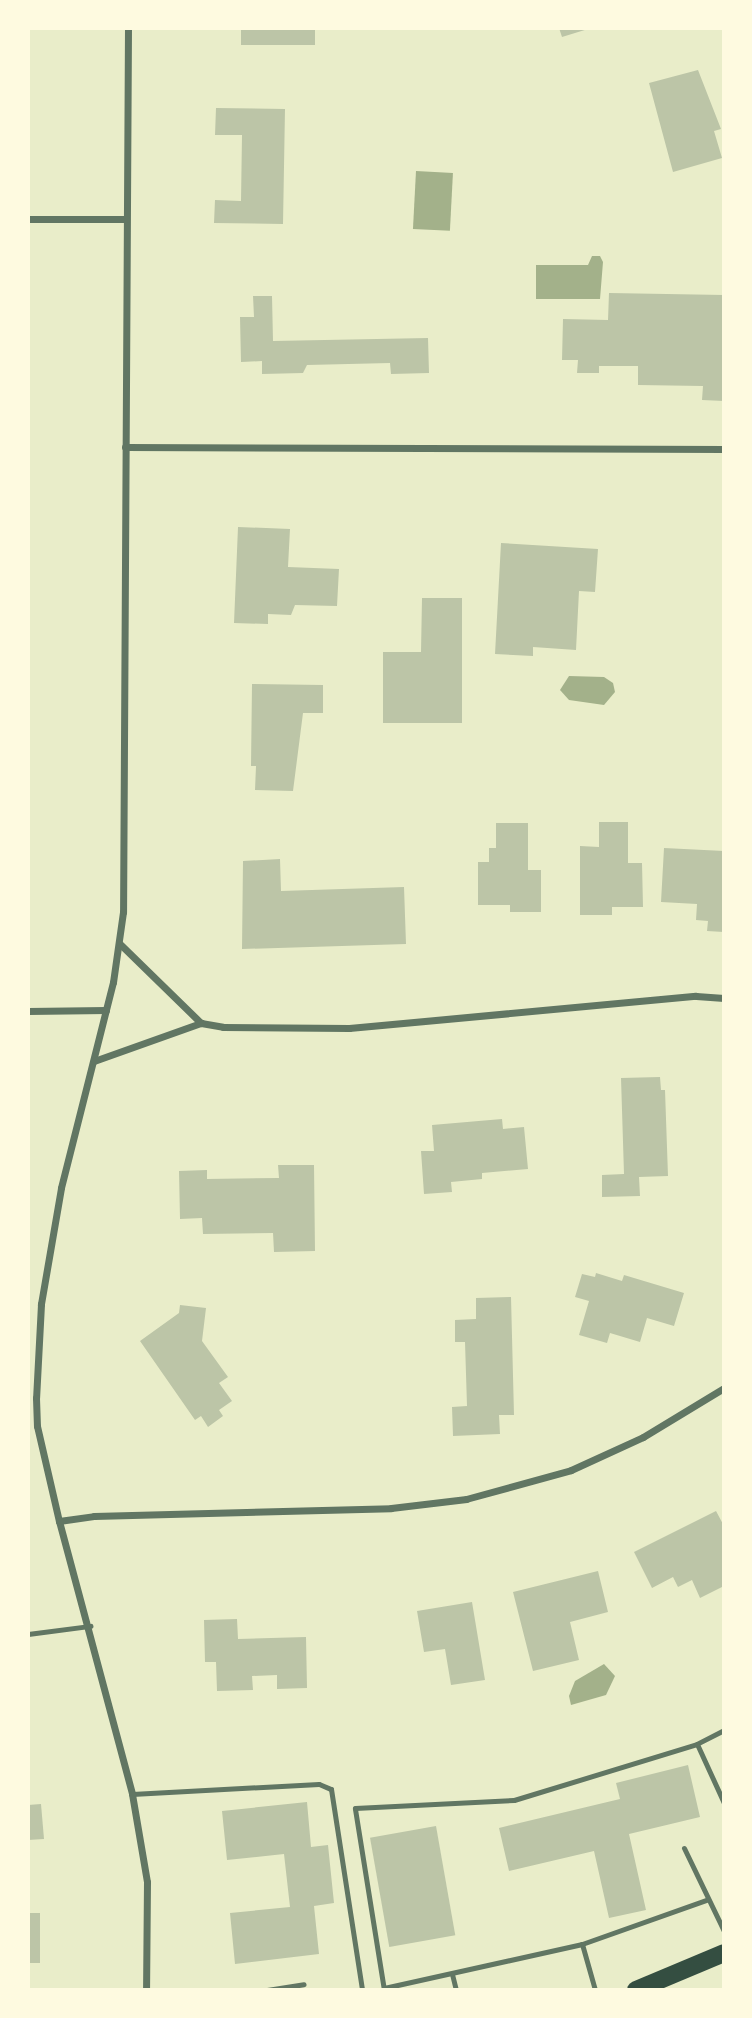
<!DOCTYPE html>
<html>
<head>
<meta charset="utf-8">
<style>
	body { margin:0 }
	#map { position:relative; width:752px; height:2018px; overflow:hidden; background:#e9edc9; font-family:Jost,sans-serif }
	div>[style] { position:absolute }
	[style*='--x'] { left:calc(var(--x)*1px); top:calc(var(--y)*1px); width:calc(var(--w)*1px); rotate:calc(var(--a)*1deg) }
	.water>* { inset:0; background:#a3b18a; transform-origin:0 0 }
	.building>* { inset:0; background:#bcc5a7; transform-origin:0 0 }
	.service>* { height:5px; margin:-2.5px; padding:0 2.5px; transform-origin:2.5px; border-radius:2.5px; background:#617663 }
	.minor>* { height:7px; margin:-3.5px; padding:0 3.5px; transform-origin:3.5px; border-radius:3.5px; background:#617663 }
	.primary>* { height:18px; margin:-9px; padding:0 9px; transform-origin:9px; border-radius:9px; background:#344e41 }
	span { translate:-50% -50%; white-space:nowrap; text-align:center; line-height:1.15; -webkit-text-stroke:5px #fefae0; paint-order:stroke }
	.frame { position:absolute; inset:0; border:30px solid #fefae0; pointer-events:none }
</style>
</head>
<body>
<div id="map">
	<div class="water">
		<div style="left:416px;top:171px;width:37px;height:58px;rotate:3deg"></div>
		<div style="clip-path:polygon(592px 256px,600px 256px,603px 262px,600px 299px,536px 299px,536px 265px,588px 265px)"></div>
		<div style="clip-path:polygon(569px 676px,604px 677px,613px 683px,615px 692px,604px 705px,569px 700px,560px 690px)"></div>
		<div style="clip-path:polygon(604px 1664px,615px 1676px,606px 1695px,571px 1705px,569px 1696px,575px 1681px)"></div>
	</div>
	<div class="building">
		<div style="left:241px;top:28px;width:74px;height:17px"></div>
		<div style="clip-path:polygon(559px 28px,588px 28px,588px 29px,562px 37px)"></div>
		<div style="clip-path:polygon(698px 70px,721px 129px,714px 131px,722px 158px,673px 172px,649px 83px)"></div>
		<div style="clip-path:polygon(216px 108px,285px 109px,283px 224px,214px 223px,215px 200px,241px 201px,242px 135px,215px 135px)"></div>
		<div style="clip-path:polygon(609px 293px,724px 295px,724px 401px,702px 400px,703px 386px,638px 385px,638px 366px,599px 366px,599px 373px,577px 373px,578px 360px,562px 360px,563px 319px,608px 320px)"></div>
		<div style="clip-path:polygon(253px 296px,272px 296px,273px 341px,428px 338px,429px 373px,391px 374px,390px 363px,307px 365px,303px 373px,262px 374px,262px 361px,241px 362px,240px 317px,254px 317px)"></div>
		<div style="clip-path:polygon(238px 527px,290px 529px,288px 567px,339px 569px,337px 606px,295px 605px,291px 615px,268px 614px,268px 624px,234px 623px)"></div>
		<div style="clip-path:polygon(501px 543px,598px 549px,595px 592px,579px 591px,576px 650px,533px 647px,533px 656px,495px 654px)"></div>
		<div style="clip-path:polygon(422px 598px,462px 598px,462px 723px,383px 723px,383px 652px,421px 652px)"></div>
		<div style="clip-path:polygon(252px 684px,323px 685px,323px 713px,303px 713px,293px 791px,255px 790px,256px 766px,251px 766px)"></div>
		<div style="clip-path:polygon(599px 822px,628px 822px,628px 863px,642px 863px,643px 907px,612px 907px,612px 915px,580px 915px,580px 846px,599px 847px)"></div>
		<div style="clip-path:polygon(496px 823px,528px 823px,528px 870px,541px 870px,541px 912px,510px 912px,510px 905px,478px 905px,478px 862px,489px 862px,489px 848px,496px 848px)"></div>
		<div style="clip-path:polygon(664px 848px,724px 851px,724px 932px,707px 931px,708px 921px,696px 920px,697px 904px,661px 902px)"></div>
		<div style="clip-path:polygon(280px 859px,281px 891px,404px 887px,406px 944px,242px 949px,243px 861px)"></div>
		<div style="clip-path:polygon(660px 1077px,661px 1090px,665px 1090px,668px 1176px,639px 1177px,640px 1196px,602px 1197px,602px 1175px,624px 1174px,621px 1078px)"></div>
		<div style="clip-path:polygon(502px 1119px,503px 1129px,524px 1127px,528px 1169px,482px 1173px,482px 1179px,451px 1182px,452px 1192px,424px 1194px,421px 1151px,434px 1151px,432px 1125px)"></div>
		<div style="clip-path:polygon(278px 1165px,314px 1165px,315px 1251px,274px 1252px,273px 1233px,203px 1234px,202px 1218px,180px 1219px,179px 1171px,207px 1170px,207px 1179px,279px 1178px)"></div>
		<div style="clip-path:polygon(596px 1273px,622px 1281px,624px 1275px,684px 1293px,674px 1326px,647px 1318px,640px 1342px,610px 1333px,607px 1343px,579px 1335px,589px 1301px,575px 1297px,582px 1274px,595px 1277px)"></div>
		<div style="clip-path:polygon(511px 1297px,514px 1415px,499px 1415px,500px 1434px,453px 1436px,452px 1407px,467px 1406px,465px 1342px,455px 1342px,455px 1320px,476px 1319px,476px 1298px)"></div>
		<div style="clip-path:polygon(180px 1305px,206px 1308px,202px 1341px,228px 1377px,219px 1383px,232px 1401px,219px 1410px,223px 1416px,208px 1427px,201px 1416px,195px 1420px,140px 1341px,179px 1313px)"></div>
		<div style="clip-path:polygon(716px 1511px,724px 1526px,724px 1586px,700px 1598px,692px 1580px,678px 1587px,673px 1577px,652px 1588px,634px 1552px)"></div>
		<div style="clip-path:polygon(598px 1571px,608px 1612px,570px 1622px,579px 1660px,533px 1671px,513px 1592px)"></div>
		<div style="clip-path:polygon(472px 1602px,485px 1680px,451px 1685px,445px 1649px,424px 1652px,417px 1611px)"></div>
		<div style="clip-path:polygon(237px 1619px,238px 1639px,306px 1637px,307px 1688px,277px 1689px,277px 1675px,252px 1676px,253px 1690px,217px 1691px,216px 1662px,205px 1662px,204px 1620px)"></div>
		<div style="clip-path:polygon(688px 1765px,700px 1817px,629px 1834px,646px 1910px,609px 1918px,594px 1851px,509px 1871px,499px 1828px,620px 1799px,616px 1783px)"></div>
		<div style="clip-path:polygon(307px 1802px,311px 1847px,328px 1845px,334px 1903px,314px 1906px,319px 1954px,235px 1964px,230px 1913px,290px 1907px,284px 1854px,227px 1860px,222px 1811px)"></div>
		<div style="clip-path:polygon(41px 1804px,44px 1839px,28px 1840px,28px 1805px)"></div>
		<div style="left:436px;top:1826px;width:111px;height:67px;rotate:80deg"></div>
		<div style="left:28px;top:1913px;width:12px;height:50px"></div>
	</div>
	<div class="service">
		<div style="--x:28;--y:1634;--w:63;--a:-7.4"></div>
		<div style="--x:724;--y:1730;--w:30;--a:153"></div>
		<div style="--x:697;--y:1744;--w:65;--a:65.4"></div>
		<div style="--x:132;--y:1794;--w:187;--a:-3.1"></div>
		<div style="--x:319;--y:1784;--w:13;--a:23"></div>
		<div style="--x:331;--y:1789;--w:203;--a:81.2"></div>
		<div style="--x:684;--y:1848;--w:92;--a:64.3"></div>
		<div style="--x:582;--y:1944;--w:48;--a:74.2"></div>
		<div style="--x:452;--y:1974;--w:16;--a:76"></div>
		<div style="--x:384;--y:1988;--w:203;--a:-12.5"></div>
		<div style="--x:582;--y:1944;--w:132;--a:-19.5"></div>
		<div style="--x:267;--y:1990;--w:37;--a:-9"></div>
		<div style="--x:384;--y:1990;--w:184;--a:-99.1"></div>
		<div style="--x:355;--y:1808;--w:159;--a:-2.9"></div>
		<div style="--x:514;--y:1800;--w:191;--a:-17"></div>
	</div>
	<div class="minor">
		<div style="--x:128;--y:28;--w:884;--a:90.32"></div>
		<div style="--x:123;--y:912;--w:71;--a:98.1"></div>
		<div style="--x:113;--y:982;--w:212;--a:104.2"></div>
		<div style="--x:61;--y:1188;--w:118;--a:99.8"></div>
		<div style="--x:41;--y:1304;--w:94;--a:93"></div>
		<div style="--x:36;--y:1398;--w:28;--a:88"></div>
		<div style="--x:37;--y:1426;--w:98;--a:77"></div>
		<div style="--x:59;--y:1521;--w:283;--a:75"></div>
		<div style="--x:132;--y:1794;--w:89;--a:80.3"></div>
		<div style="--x:147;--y:1882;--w:108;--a:90.5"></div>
		<div style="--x:28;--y:219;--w:98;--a:0"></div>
		<div style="--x:125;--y:447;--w:599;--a:0.19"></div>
		<div style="--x:120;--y:944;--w:113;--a:44.3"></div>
		<div style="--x:201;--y:1023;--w:22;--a:10"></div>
		<div style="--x:223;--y:1027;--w:126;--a:0.5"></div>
		<div style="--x:349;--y:1028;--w:348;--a:-5.3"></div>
		<div style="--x:696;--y:996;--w:28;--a:4"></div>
		<div style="--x:28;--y:1011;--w:78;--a:-0.7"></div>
		<div style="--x:94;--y:1061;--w:114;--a:-19.6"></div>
		<div style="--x:59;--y:1521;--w:35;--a:-8"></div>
		<div style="--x:94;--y:1516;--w:297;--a:-1.5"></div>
		<div style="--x:391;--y:1508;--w:76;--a:-6.8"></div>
		<div style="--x:466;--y:1499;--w:109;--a:-15.4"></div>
		<div style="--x:571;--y:1470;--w:79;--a:-24.6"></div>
		<div style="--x:643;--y:1437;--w:95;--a:-31.2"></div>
	</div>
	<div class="primary">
		<div style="--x:636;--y:1990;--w:95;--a:-22.8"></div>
	</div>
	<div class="frame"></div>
</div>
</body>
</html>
